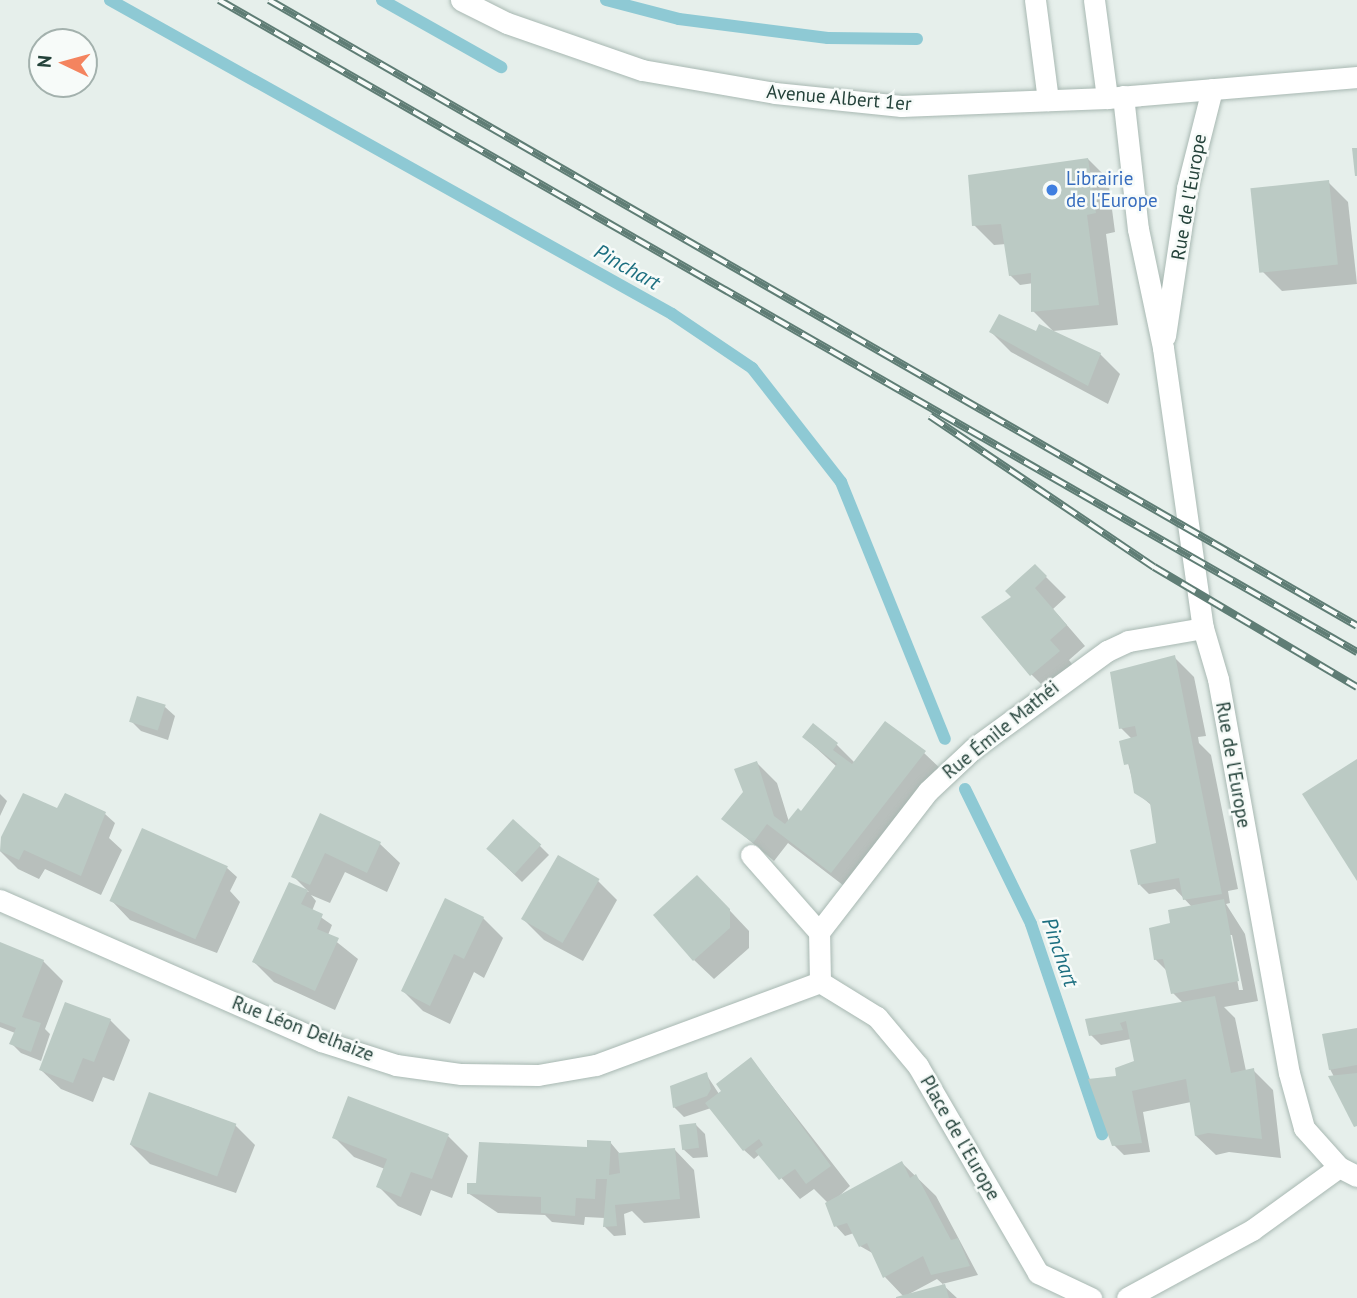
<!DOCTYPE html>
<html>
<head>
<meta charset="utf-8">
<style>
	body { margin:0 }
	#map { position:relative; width:1357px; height:1298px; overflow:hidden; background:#e6efeb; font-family:"PT Sans",sans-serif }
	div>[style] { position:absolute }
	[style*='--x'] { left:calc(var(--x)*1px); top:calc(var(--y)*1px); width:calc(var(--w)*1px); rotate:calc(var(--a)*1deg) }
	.shadow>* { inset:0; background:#0003 }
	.stream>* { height:12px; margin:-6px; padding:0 6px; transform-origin:6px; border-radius:6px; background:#8ec9d4 }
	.building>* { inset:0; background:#bbcac4; transform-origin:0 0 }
	.roads { filter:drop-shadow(0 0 2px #a8b8b2) drop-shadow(0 0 2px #a8b8b2) }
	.street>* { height:21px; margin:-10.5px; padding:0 10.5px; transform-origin:10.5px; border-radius:10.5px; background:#fff }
	.secondary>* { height:21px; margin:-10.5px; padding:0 10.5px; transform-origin:10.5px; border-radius:10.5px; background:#fff }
	.rail>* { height:8px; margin-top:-4px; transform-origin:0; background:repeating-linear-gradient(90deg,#f7fbf9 0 16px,#5f7d75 0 32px); box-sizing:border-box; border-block:2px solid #5f7d75 }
	.dots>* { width:19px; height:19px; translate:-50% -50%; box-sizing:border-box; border:4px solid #f7fbf9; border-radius:50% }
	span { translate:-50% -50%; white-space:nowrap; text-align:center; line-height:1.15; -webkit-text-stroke:5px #f7fbf9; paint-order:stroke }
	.street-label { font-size:19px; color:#24423a }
	.shop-label { font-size:19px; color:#366cbe }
	.left { translate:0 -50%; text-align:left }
	.water-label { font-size:21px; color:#1c6f80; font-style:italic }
	.north { position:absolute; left:28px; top:28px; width:70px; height:70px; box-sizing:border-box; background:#f7fbf9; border:2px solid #a3b1ad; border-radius:50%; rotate:275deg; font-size:19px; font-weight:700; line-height:28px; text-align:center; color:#24423a }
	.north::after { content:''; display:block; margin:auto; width:24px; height:32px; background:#f4845f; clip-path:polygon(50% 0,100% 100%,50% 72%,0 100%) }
</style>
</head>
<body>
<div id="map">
	<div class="shadow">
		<div style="clip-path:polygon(1088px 159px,1108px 179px,1115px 232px,1106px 234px,1118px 325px,1053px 331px,1033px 311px,1034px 283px,1020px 285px,1010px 275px,1006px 244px,994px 245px,974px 225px)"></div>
		<div style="clip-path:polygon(1328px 182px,1348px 202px,1357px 284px,1282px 291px,1262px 271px)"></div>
		<div style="clip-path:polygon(991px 332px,1037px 333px,1100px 354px,1120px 374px,1108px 404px,1011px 352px)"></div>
		<div style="clip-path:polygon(1035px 566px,1066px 597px,1053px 609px,1085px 646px,1069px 660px,1078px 672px,1051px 694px,1031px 674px,1014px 597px)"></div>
		<div style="clip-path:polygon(evenodd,1174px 657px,1194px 677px,1206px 736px,1198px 737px,1199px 743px,1211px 755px,1238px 889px,1228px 891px,1230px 903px,1226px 904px,1245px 934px,1258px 1001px,1224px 1007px,1235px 1018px,1246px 1071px,1253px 1070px,1273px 1090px,1281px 1158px,1229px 1152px,1216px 1155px,1196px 1136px,1191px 1102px,1143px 1112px,1150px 1152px,1124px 1155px,1114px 1145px,1118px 1077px,1136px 1062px,1131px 1039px,1101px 1045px,1091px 1035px,1087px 1020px,1183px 1003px,1173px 993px,1168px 972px,1155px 959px,1174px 925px,1192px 907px,1175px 889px,1149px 894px,1140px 885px,1159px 848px,1151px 805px,1136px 792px,1122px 742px,1132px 739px,1121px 728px,1174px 657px,1229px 935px,1232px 935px,1243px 990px,1239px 990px,1229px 935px)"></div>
		<div style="clip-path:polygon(165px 707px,175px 716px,168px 740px,141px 731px,131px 721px)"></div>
		<div style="clip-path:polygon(804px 737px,837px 745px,855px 763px,924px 753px,944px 772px,852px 892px,788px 843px,774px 861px,724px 819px,745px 793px,757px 763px,777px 783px,789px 822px,802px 814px,837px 767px)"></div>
		<div style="clip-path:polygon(0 794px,7px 801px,0 816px)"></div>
		<div style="clip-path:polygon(24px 795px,64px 814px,65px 795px,105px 814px,115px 823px,109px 838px,122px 850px,101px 895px,45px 869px,39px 879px,18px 869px,0 851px)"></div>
		<div style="clip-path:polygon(321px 816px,380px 844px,400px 863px,387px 892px,345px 872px,330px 903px,311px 895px,316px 901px,312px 911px,332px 925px,328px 935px,358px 959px,335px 1010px,274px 982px,254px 962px,290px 884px,309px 892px,293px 876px)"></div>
		<div style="clip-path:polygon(143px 831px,227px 868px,237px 877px,230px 891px,240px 902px,217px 953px,130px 920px,111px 900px)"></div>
		<div style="clip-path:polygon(539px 845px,549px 855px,522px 882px,498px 859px)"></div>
		<div style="clip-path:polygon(597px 880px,617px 900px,583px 961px,544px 940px,524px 920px)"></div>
		<div style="clip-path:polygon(717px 897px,749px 931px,749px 948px,714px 979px,694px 960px)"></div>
		<div style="clip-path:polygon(483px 918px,503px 938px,484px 978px,474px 972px,450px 1024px,423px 1011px,403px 991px)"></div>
		<div style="clip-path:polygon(0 944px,43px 961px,63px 981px,45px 1029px,50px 1034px,41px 1061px,21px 1053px,11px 1043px,15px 1033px,0 1027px)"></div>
		<div style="clip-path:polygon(110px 1020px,130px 1040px,114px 1081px,103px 1077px,93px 1102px,61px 1089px,41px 1070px)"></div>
		<div style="clip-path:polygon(1357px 1030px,1357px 1122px,1330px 1069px)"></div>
		<div style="clip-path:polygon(evenodd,751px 1059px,850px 1186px,836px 1199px,902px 1163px,936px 1196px,978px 1275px,942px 1284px,957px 1298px,900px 1298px,904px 1297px,885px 1277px,874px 1254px,860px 1246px,854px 1233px,845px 1236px,836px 1226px,828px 1203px,814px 1189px,800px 1199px,760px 1154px,754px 1159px,744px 1150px,711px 1108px,684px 1117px,674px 1107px,706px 1074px,719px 1094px,751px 1059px,937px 1279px,945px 1286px,909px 1294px,937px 1279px)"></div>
		<div style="clip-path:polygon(187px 1106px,235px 1125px,255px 1145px,236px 1193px,150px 1164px,130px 1144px)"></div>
		<div style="clip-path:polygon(695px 1124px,705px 1134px,708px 1157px,693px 1158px,683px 1149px)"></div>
		<div style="clip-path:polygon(448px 1136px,468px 1156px,452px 1198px,431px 1190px,421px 1216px,398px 1206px,378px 1186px,385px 1169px,354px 1157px,334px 1137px)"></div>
		<div style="clip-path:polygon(610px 1142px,620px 1154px,675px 1150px,694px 1170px,700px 1218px,644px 1223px,632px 1211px,624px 1214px,626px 1235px,614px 1236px,604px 1226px,605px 1218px,585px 1217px,584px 1225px,552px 1222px,545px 1215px,498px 1213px,468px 1193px)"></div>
	</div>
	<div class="stream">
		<div style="--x:110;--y:0;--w:644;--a:29.19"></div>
		<div style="--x:672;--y:314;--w:97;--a:34"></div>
		<div style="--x:752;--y:368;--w:145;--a:52"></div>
		<div style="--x:841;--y:482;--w:277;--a:68"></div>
		<div style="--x:382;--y:0;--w:137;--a:29.4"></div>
		<div style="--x:606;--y:0;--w:75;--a:14.6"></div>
		<div style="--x:679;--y:19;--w:150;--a:7.3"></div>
		<div style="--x:828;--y:38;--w:89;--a:0.6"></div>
		<div style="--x:965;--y:789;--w:150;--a:63.9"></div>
		<div style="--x:1031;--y:924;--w:222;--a:71.3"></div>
	</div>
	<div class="building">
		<div style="clip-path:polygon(1352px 148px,1357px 148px,1357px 176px,1355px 176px)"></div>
		<div style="clip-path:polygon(1088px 158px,1096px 213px,1087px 215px,1099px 305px,1031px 312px,1031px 273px,1009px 276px,1001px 224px,972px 226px,968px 175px)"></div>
		<div style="left:1329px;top:180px;width:85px;height:79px;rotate:84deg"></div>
		<div style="clip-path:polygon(999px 314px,1036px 331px,1039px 324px,1101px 353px,1088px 386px,989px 332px)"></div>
		<div style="clip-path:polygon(1035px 564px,1047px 576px,1035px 588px,1067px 625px,1050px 640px,1060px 651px,1030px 676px,981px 617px,1011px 597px,1005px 591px)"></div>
		<div style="clip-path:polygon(1175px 655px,1222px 894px,1183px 900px,1179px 878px,1138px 885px,1130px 850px,1156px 843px,1150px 803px,1134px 793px,1129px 764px,1124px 765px,1119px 741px,1137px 736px,1135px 726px,1119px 729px,1110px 672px)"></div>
		<div style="left:137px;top:696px;width:30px;height:27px;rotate:17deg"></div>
		<div style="clip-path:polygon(885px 721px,926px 751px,831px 873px,767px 824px,753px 843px,721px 819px,743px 792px,734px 769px,757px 761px,774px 816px,785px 824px,798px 808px,801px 811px,837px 764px,802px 737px,813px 723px,838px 743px,833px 750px,852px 764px)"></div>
		<div style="clip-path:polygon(1357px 759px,1357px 881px,1302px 794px)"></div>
		<div style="clip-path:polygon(23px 793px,57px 808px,65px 793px,106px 812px,81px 876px,24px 850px,19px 860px,0 851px,1px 837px)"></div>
		<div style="clip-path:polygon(320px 813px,381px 842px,367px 873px,325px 853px,310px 885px,291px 877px)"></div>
		<div style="left:513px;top:819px;width:38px;height:40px;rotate:42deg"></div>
		<div style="left:142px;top:828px;width:94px;height:80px;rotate:24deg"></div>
		<div style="left:558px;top:855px;width:48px;height:74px;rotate:30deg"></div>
		<div style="clip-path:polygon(697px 875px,730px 909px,730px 928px,693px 961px,653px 915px)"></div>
		<div style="clip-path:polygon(289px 882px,308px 890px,301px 904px,323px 914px,317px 929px,339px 938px,315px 991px,252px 962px)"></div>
		<div style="clip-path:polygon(445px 898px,484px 917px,464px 959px,454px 954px,430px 1006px,401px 991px)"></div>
		<div style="clip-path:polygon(1224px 899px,1239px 981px,1171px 994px,1163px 959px,1154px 960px,1149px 928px,1170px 923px,1168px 910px)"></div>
		<div style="clip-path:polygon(0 942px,44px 960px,22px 1017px,41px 1023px,31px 1052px,9px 1044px,16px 1028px,0 1022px)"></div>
		<div style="clip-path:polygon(1215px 996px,1231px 1073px,1254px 1068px,1262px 1139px,1208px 1133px,1195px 1136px,1186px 1079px,1132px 1091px,1142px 1143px,1112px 1146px,1088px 1079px,1116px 1076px,1115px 1068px,1134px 1061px,1126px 1021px,1120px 1023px,1123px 1030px,1089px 1036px,1085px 1019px)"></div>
		<div style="clip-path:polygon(65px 1002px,111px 1019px,94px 1062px,83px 1058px,73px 1083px,39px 1070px)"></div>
		<div style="clip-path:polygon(1357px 1028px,1357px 1065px,1329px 1070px,1322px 1034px)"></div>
		<div style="clip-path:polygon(751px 1057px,831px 1166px,806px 1184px,795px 1169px,779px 1180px,755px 1151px,763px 1145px,759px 1139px,743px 1151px,705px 1103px,721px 1091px,716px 1084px)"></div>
		<div style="clip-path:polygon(707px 1072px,711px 1089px,707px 1096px,673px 1108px,670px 1086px)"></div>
		<div style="clip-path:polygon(1357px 1073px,1357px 1126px,1354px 1127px,1328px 1076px)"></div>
		<div style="left:149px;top:1092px;width:93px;height:56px;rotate:20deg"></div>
		<div style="clip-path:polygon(348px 1096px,449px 1134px,432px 1179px,411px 1172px,401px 1197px,376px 1187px,387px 1159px,332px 1138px)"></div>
		<div style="left:696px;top:1123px;width:25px;height:17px;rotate:83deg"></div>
		<div style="clip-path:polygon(587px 1140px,611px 1141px,609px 1175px,620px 1173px,618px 1153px,675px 1148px,680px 1199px,615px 1205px,617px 1226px,603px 1227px,607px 1179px,596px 1179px,595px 1199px,576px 1198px,575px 1216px,541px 1213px,541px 1197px,467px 1194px,467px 1183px,476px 1183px,479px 1142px,587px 1147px)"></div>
		<div style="clip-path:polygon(902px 1161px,910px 1178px,916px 1174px,951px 1240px,958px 1238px,970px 1266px,931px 1275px,923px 1256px,883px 1278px,867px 1243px,859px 1247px,847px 1223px,834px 1227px,825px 1203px)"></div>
		<div style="clip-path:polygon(945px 1284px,949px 1298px,896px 1298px,896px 1297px)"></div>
	</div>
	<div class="roads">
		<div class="street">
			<div style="--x:1035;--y:0;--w:101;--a:82.6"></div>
			<div style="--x:1094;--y:0;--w:99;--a:82.4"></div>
			<div style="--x:751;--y:855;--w:103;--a:48.6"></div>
			<div style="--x:0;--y:900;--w:351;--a:23.7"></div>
			<div style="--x:321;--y:1041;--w:79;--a:17.7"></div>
			<div style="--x:396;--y:1065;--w:66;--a:7.9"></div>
			<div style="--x:461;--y:1074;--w:77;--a:0.7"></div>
			<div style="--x:538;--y:1075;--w:59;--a:-9.8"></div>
			<div style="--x:596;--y:1065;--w:239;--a:-20.3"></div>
			<div style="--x:820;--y:982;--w:50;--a:-91.1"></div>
			<div style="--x:819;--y:932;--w:178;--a:-52.3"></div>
			<div style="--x:928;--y:791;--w:63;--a:-43.1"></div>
			<div style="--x:974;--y:748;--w:165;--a:-36.1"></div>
			<div style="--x:1107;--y:651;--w:23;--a:-25"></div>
			<div style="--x:1128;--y:641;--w:76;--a:-9.8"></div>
			<div style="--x:820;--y:982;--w:67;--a:31.6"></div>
			<div style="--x:877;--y:1017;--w:64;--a:50.1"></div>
			<div style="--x:918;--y:1066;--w:239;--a:59.9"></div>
			<div style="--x:1038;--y:1273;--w:59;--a:25.3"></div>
			<div style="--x:1339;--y:1167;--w:20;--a:27"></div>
		</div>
		<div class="secondary">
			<div style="--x:461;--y:0;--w:51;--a:26.6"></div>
			<div style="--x:507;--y:23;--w:143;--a:19.2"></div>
			<div style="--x:642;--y:70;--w:135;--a:9.8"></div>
			<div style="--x:775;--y:93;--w:127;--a:5.9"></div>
			<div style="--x:901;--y:106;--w:206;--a:-2.2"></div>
			<div style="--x:1107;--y:98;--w:251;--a:-4.8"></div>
			<div style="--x:1123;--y:96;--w:134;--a:83.6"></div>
			<div style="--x:1138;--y:229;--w:122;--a:78.1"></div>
			<div style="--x:1163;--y:348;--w:283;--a:81.9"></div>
			<div style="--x:1203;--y:628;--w:53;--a:73.6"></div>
			<div style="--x:1218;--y:679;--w:400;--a:79.8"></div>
			<div style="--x:1289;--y:1073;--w:57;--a:74.7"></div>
			<div style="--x:1304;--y:1128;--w:52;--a:48.1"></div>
			<div style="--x:1339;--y:1167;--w:107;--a:144.1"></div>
			<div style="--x:1252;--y:1230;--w:142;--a:151.5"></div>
			<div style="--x:1165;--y:336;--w:150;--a:-81.5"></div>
			<div style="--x:1187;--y:188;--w:102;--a:-75.8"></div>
		</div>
	</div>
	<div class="rail">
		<div style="--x:219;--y:0;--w:1312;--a:29.81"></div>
		<div style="--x:269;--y:0;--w:1255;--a:29.91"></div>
		<div style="--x:930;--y:416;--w:270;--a:34"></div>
		<div style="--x:1154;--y:567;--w:236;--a:30.6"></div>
	</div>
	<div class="dots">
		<div style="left:1052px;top:190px;background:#3f7fe0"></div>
	</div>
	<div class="street-label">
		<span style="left:839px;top:98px;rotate:5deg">Avenue Albert 1er</span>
		<span style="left:1189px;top:197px;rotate:-80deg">Rue de l'Europe</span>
		<span style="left:1001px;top:730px;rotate:-39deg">Rue Émile Mathéi</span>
		<span style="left:1233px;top:765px;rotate:80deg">Rue de l'Europe</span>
		<span style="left:303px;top:1029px;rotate:21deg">Rue Léon Delhaize</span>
		<span style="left:960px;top:1138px;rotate:60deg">Place de l'Europe</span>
	</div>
	<div class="shop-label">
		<span class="left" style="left:1066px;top:190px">Librairie<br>de l'Europe</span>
	</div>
	<div class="water-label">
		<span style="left:627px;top:267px;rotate:29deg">Pinchart</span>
		<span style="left:1060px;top:952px;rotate:71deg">Pinchart</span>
	</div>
	<div class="north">N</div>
</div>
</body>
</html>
